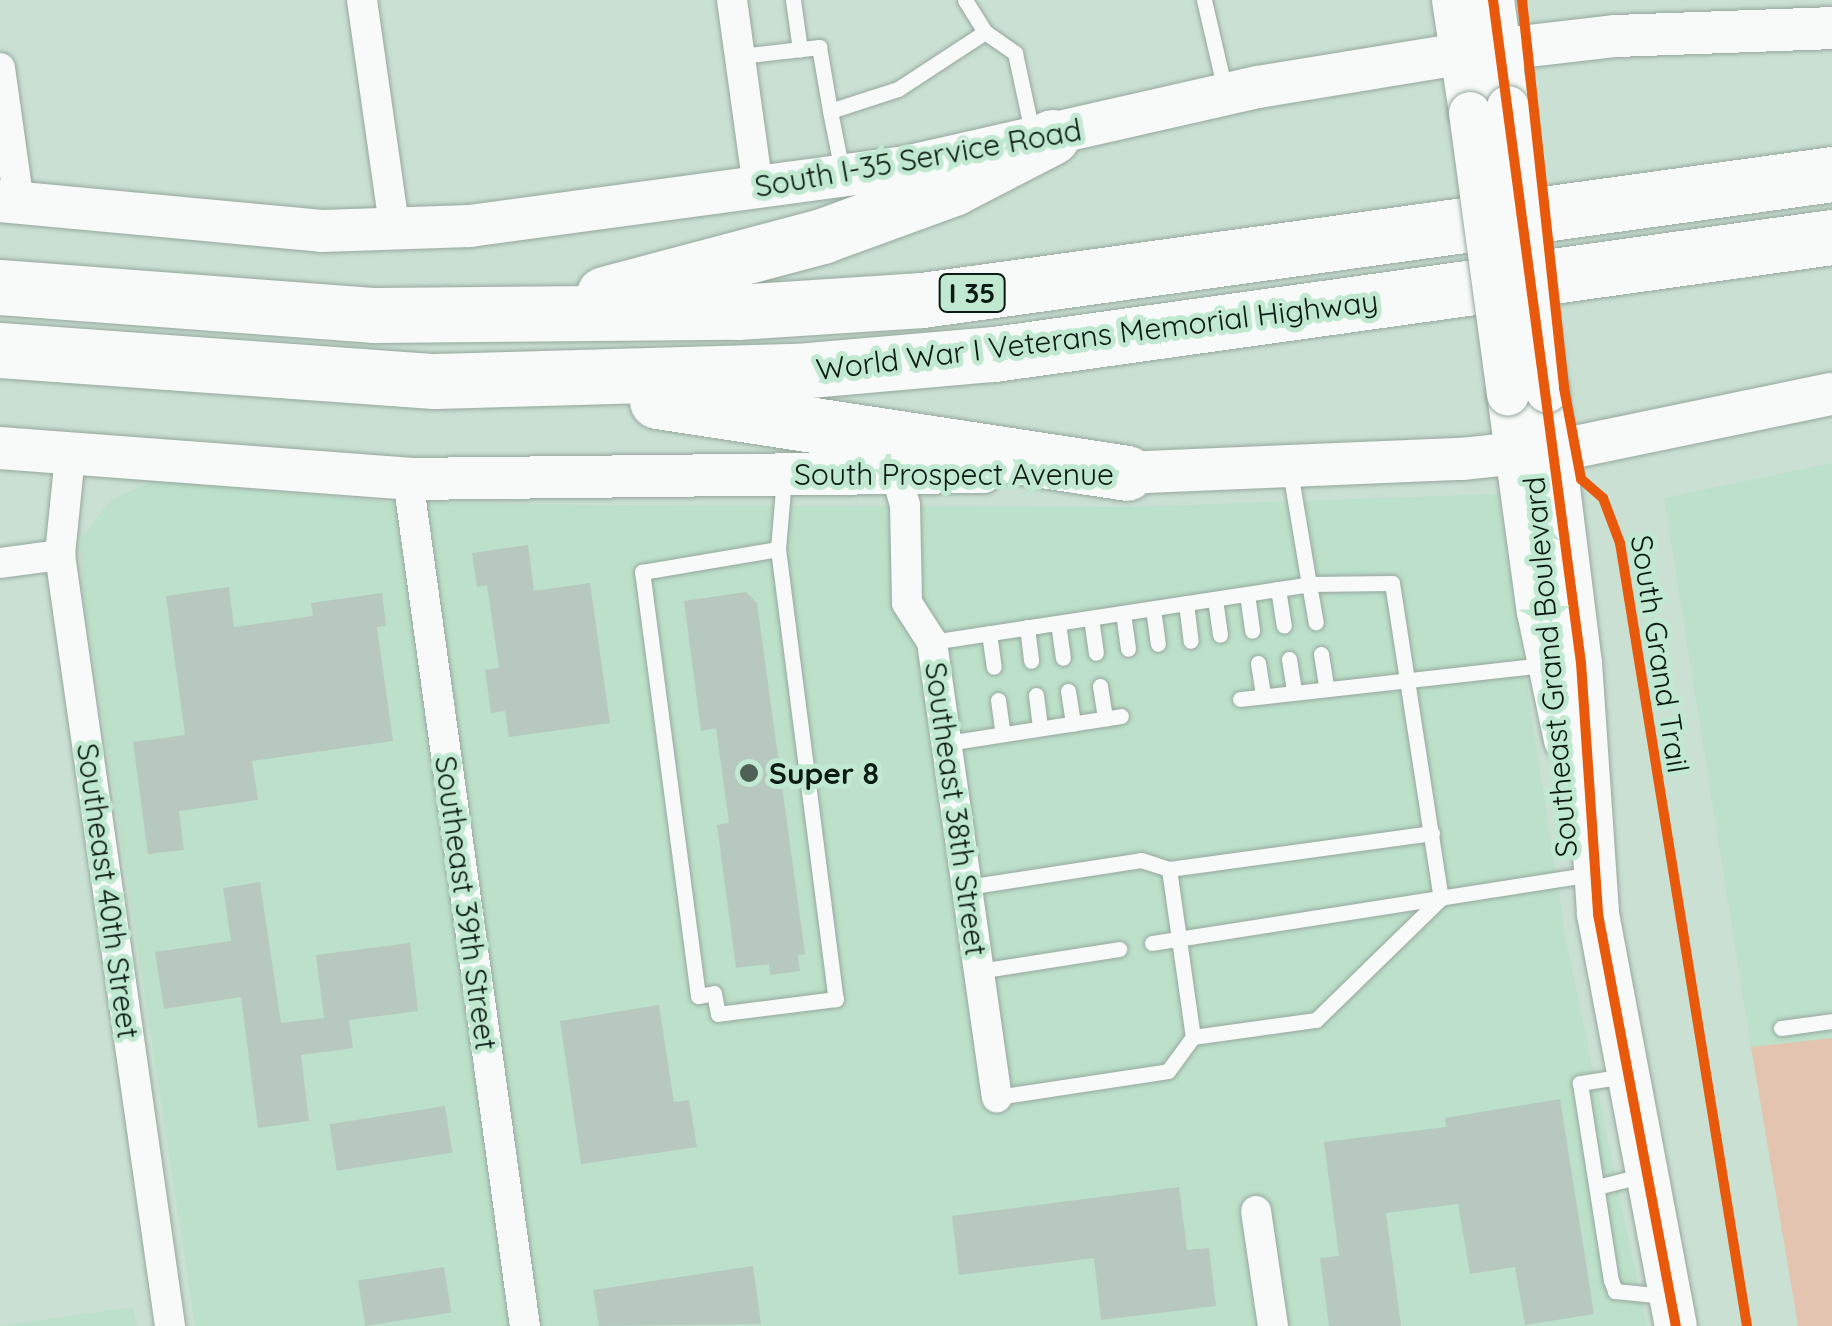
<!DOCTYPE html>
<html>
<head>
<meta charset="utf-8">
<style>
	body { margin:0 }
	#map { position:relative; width:1832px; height:1326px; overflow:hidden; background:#cae0d3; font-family:Quicksand,sans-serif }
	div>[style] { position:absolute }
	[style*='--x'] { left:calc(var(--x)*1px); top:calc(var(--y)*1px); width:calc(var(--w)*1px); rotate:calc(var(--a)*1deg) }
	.built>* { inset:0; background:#bce0ca }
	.green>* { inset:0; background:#e3c4b1 }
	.building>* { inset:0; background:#b7c8be; transform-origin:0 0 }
	.roads { filter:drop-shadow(0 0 2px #96a79d) drop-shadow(0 0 2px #96a79d) }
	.lane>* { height:15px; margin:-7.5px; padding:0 7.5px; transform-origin:7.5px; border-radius:7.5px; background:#f7faf8 }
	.street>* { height:30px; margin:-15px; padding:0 15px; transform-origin:15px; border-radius:15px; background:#f7faf8 }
	.secondary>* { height:42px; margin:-21px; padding:0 21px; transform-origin:21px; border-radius:21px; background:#f7faf8 }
	.highway>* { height:55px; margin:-27.5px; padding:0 27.5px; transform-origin:27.5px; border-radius:27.5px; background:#f7faf8 }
	.bridges { filter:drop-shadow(0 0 2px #96a79d) drop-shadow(0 0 2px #96a79d) }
	.secondary-bridge>* { height:42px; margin:-21px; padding:0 21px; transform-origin:21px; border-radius:21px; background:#f7faf8 }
	.cycleway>* { height:10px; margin:-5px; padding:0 5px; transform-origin:5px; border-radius:5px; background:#e8590c }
	.dots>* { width:28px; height:28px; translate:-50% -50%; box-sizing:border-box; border:5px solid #c1e9d1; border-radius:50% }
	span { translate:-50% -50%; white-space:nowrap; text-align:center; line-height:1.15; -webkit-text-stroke:10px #c1e9d1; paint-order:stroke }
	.shield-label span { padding:2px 8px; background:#c1e9d1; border:2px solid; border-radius:8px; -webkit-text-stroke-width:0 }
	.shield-label { font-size:28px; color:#0b1a12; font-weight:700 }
	.street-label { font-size:30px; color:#0b1a12 }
	.poi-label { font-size:30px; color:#0b1a12; font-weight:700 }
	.left { translate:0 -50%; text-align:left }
</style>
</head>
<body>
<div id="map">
	<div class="built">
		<div style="clip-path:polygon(1832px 463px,1832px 1038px,1751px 1047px,1664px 498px)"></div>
		<div style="clip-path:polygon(154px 480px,386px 502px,592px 505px,1132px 507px,1498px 494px,1566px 941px,1647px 1326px,195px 1326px,82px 584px,80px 540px,110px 501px)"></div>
		<div style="clip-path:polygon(133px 1307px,137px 1326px,0 1326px)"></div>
	</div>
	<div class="green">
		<div style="clip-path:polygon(1832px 1038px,1832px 1326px,1798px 1326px,1751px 1047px)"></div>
	</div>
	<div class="building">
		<div style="clip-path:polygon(528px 545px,534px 591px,590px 583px,610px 723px,509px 737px,505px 711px,491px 713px,485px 670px,499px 668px,487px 585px,477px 587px,472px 553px)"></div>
		<div style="clip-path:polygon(229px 587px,234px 627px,313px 616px,311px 603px,382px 593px,386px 626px,377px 627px,393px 741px,252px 761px,258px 800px,179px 811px,184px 850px,148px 854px,133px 742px,185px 735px,166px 596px)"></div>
		<div style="clip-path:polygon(746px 592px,757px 603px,805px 954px,798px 955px,800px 971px,770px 975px,769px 964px,736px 968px,717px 825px,729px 823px,716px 728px,701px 731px,684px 601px)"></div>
		<div style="clip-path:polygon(260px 882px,281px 1023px,324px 1018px,316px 955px,410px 943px,418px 1011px,349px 1020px,353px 1048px,301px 1055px,309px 1121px,258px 1128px,241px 997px,164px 1009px,155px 952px,231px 941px,223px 888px)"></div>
		<div style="clip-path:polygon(659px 1005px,674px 1102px,689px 1100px,697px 1147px,581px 1164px,560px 1021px)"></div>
		<div style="clip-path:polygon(1560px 1099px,1594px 1314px,1525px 1325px,1515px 1267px,1470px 1274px,1458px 1204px,1386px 1213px,1401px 1326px,1329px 1326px,1320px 1258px,1339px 1256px,1324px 1142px,1446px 1127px,1445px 1118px)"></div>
		<div style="left:445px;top:1106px;width:47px;height:117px;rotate:81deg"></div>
		<div style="clip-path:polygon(1179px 1187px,1187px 1250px,1209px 1248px,1216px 1306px,1101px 1320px,1094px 1258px,959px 1275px,952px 1216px)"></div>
		<div style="clip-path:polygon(753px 1266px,761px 1324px,599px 1326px,593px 1290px)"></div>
		<div style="left:444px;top:1267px;width:46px;height:87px;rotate:81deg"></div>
	</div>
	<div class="roads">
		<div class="lane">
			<div style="--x:793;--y:0;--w:50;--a:82"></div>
			<div style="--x:1204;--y:0;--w:92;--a:76.9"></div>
			<div style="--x:985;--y:32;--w:37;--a:35"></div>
			<div style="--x:1015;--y:53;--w:85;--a:77.8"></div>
			<div style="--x:740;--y:56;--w:80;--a:-6.5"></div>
			<div style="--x:819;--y:47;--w:65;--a:80.2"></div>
			<div style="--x:830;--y:111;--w:71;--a:-17.9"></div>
			<div style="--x:898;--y:89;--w:104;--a:-33.2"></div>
			<div style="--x:985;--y:32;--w:38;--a:-122"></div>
			<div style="--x:830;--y:111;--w:61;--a:78.7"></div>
			<div style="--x:1290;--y:471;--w:115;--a:80.5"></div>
			<div style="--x:1309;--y:584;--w:83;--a:-0.7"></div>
			<div style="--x:1392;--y:583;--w:319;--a:81.2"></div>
			<div style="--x:778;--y:549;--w:454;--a:82.7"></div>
			<div style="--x:836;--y:999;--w:119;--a:172.8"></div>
			<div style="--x:718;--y:1014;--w:21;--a:-101"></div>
			<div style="--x:714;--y:993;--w:16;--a:169"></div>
			<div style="--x:698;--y:996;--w:428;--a:-97.5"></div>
			<div style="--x:642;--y:572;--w:138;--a:-9.6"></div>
			<div style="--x:778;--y:549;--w:71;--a:-85.2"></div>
			<div style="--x:1278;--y:589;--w:37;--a:81"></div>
			<div style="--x:1247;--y:594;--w:37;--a:82"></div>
			<div style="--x:1215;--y:599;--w:36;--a:82"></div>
			<div style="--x:1186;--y:603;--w:38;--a:83"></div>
			<div style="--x:1153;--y:609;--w:35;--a:82"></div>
			<div style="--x:1123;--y:613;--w:36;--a:82"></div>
			<div style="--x:1091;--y:618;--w:35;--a:82"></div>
			<div style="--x:1058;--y:623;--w:35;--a:82"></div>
			<div style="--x:1027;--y:627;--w:34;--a:83"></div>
			<div style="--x:989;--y:633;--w:34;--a:82"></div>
			<div style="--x:932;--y:642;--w:381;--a:-8.7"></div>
			<div style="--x:1309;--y:584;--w:39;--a:80"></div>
			<div style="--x:1321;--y:654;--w:32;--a:81"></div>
			<div style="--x:1289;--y:659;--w:32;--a:81"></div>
			<div style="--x:1258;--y:663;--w:32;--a:81"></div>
			<div style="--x:1100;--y:686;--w:33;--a:81"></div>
			<div style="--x:1068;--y:691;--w:33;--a:81"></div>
			<div style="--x:1036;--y:695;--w:33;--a:83"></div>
			<div style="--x:1240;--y:699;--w:307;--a:-6.4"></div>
			<div style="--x:998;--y:700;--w:34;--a:82"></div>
			<div style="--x:947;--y:743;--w:176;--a:-8.8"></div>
			<div style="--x:1432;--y:833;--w:265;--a:172.2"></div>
			<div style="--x:1169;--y:869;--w:170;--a:81.9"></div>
			<div style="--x:1193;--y:1037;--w:124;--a:-7.9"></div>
			<div style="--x:1316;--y:1020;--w:175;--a:-44.3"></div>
			<div style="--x:967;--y:887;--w:176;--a:-8.8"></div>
			<div style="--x:1141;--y:860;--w:29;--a:18"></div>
			<div style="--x:1152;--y:943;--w:447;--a:-8.9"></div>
			<div style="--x:979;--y:971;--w:142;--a:-8.9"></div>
			<div style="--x:1781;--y:1028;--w:51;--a:-7.8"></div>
			<div style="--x:1625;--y:1076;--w:46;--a:171.2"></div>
			<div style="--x:1580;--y:1083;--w:199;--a:81.1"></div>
			<div style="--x:1611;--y:1280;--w:12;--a:70"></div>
			<div style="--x:1615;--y:1291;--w:50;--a:5.7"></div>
			<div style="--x:997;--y:1097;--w:173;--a:-8.6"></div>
			<div style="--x:1168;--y:1071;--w:42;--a:-53.7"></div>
			<div style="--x:1597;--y:1187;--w:49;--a:-14.3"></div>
		</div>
		<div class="street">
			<div style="--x:362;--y:0;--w:234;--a:81.9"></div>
			<div style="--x:732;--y:0;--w:190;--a:82.1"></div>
			<div style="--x:0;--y:68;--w:137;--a:82"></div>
			<div style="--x:70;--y:456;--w:100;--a:95.8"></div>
			<div style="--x:60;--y:555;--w:779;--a:81.88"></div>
			<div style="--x:895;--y:470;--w:36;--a:74"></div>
			<div style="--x:905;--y:505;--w:98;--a:88.8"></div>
			<div style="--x:907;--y:603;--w:46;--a:57.3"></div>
			<div style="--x:932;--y:642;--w:460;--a:81.9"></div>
			<div style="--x:408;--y:479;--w:855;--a:82.14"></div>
			<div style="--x:0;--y:563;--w:61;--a:-7.6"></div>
			<div style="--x:1256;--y:1211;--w:116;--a:81.6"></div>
		</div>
		<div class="secondary">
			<div style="--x:1453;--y:0;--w:114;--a:81.4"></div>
			<div style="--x:1493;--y:0;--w:108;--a:82"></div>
			<div style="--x:0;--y:201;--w:323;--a:5.3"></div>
			<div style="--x:322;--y:231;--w:148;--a:-1.9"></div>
			<div style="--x:470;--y:226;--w:435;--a:-7.7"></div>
			<div style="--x:901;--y:168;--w:366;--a:-12.8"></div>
			<div style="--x:1258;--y:87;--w:205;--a:-9.3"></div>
			<div style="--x:1460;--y:54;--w:157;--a:-6.6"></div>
			<div style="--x:1616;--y:36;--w:216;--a:-2.1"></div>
			<div style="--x:1547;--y:391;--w:274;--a:82.9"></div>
			<div style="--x:1581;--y:663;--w:252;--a:86.1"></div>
			<div style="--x:1598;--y:914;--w:419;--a:79.3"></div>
			<div style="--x:1508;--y:394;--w:220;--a:82.2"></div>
			<div style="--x:1538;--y:612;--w:131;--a:78.1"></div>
			<div style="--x:0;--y:448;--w:409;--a:4.3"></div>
			<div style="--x:408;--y:479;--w:575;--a:-0.7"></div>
			<div style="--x:1099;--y:474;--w:363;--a:-2.4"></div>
			<div style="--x:1462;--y:459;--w:114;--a:-6.1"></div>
			<div style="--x:1575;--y:447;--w:262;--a:-11.7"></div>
		</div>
		<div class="highway">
			<div style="--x:0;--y:287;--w:376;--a:4.3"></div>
			<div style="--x:375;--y:315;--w:362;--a:-0.5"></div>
			<div style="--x:737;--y:312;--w:185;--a:-3.7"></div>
			<div style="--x:922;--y:300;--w:919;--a:-7.88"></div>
			<div style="--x:604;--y:294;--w:226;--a:-14.9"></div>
			<div style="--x:822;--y:236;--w:140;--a:-20.1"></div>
			<div style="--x:953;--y:188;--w:111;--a:-27.3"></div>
			<div style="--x:0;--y:350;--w:435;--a:4.1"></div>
			<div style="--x:434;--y:381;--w:364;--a:-1.6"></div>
			<div style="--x:798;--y:371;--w:197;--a:-5"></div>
			<div style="--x:994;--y:354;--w:846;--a:-7.95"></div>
			<div style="--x:657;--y:401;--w:475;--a:8.7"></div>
		</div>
	</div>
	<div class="bridges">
		<div class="secondary-bridge">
			<div style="--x:1508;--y:107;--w:287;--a:82.2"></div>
			<div style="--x:1470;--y:113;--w:284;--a:82.3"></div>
		</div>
	</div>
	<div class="cycleway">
		<div style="--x:1493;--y:0;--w:669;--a:82.44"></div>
		<div style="--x:1581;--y:663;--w:252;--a:86.1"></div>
		<div style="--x:1598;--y:914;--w:419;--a:79.3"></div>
		<div style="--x:1522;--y:0;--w:390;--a:83.8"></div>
		<div style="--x:1564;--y:388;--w:93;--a:79.4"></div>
		<div style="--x:1581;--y:479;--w:29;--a:41"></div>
		<div style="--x:1603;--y:498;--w:48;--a:69.3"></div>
		<div style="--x:1620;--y:543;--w:793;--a:80.79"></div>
	</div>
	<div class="dots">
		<div style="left:749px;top:773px;background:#4e5f56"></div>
	</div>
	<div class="shield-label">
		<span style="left:972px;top:293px">I 35</span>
	</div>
	<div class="street-label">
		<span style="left:918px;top:158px;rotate:-10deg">South I-35 Service Road</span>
		<span style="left:1097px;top:335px;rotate:-7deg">World War I Veterans Memorial Highway</span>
		<span style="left:954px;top:474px">South Prospect Avenue</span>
		<span style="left:1660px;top:654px;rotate:81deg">South Grand Trail</span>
		<span style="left:1550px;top:667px;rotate:-95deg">Southeast Grand Boulevard</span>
		<span style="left:956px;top:809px;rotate:82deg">Southeast 38th Street</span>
		<span style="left:108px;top:891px;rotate:82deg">Southeast 40th Street</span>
		<span style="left:466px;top:903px;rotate:82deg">Southeast 39th Street</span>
	</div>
	<div class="poi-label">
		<span class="left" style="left:769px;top:773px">Super 8</span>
	</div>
</div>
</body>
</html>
